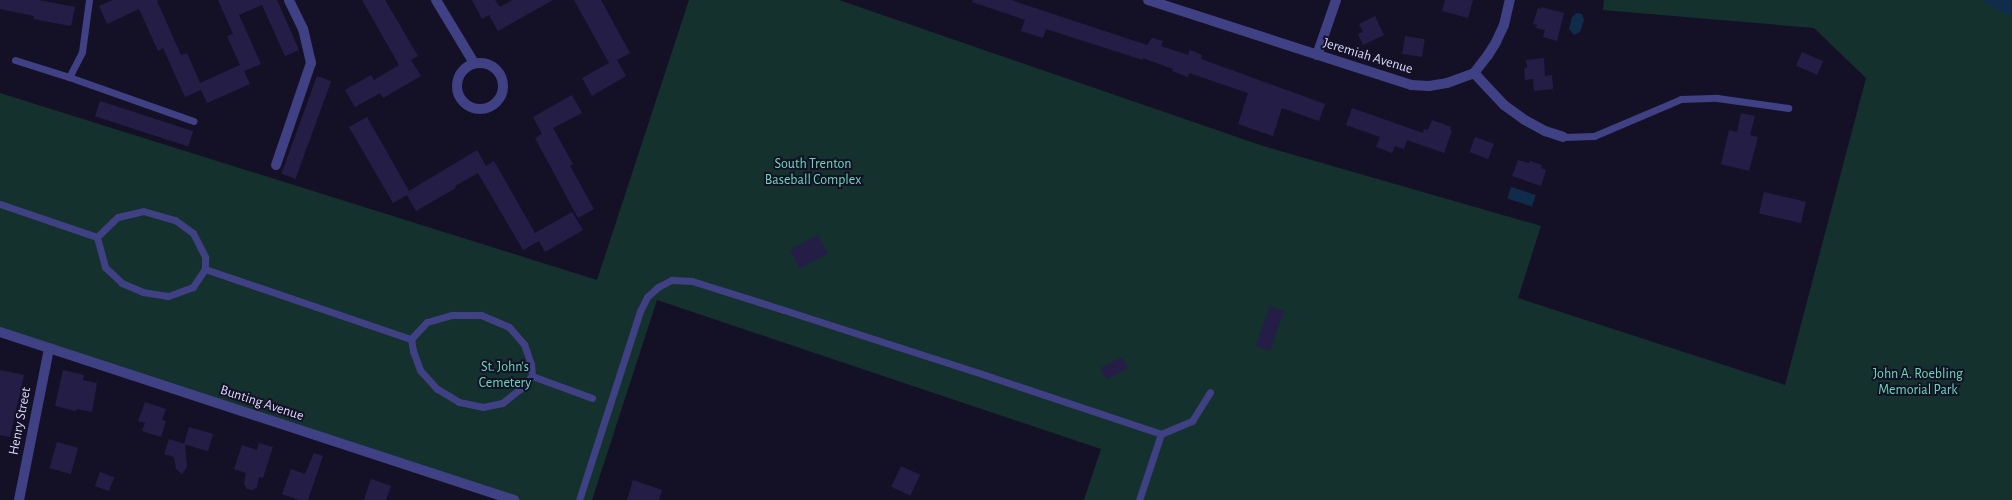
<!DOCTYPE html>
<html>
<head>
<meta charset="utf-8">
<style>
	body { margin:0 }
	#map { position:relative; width:2012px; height:500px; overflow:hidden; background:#141127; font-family:"Alegreya Sans",sans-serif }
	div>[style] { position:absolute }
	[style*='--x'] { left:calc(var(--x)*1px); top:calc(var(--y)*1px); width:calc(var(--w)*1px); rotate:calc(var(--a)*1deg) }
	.green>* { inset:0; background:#15312e }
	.water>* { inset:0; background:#112b4b; transform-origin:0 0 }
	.building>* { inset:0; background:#241e47; transform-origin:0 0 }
	.lane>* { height:7px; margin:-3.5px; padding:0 3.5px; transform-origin:3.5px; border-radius:3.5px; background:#3f4184 }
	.street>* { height:10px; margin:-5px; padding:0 5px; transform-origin:5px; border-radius:5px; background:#3f4184 }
	.street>.ring { margin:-5px; padding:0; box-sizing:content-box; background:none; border:10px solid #3f4184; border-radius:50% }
	span { translate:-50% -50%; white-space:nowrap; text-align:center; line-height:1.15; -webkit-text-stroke:4px #141127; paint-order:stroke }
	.street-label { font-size:14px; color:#dbd9fd }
	.park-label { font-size:14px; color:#68dab6 }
</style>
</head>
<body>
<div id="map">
	<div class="green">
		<div style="clip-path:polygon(689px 0,839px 0,1263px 146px,1541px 226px,1518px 298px,1785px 385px,1866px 78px,1814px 28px,1603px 10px,1604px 0,2012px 0,2012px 500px,1084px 500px,1101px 449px,657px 300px,592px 500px,500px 500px,0 335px,0 93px,597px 280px)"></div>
	</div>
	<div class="water">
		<div style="clip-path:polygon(1983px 0,2012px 0,2012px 17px,1985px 3px)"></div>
		<div style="clip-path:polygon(1577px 13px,1582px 14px,1584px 20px,1580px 32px,1574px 35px,1569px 29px,1572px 17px)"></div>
		<div style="left:1511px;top:187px;width:26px;height:12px;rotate:18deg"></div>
	</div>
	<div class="building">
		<div style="clip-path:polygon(0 0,38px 0,75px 7px,71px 26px,33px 19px,34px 16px,0 9px)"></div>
		<div style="clip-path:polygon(113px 0,160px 0,157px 1px,181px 55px,187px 53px,200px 83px,240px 65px,227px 36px,233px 34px,218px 0,277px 0,299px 50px,285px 56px,262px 5px,239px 15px,261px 64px,244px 71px,250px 84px,207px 103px,201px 90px,185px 97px,163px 48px,158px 51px,139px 9px,107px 24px,99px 6px)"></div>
		<div style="clip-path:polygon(362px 0,385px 0,418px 56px,411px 60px,421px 76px,383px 98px,380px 93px,355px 107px,345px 90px,371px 75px,374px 80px,399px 65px)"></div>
		<div style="clip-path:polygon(472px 0,495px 0,500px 7px,512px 0,553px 0,498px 31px,489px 15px,482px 19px)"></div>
		<div style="clip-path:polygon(574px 0,601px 0,630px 53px,617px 60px,626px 76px,592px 96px,582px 78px,609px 63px)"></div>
		<div style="clip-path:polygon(973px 0,1011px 0,1147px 45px,1152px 38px,1163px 41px,1161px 46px,1188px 55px,1190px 50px,1202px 55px,1201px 59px,1325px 104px,1319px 121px,1282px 108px,1273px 136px,1238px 124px,1248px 93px,1189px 73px,1188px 77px,1172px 71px,1173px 69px,1143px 58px,1143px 60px,1046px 29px,1043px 38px,1021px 31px,1025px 20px,972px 2px)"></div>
		<div style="clip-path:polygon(1445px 0,1473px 0,1468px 18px,1442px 11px)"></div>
		<div style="clip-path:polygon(1541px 7px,1564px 13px,1557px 41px,1543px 37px,1545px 30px,1536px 28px,1537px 25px,1533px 24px,1538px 8px,1541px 9px)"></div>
		<div style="clip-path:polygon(1375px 16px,1384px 35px,1363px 45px,1358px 34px,1363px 32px,1359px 24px)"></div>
		<div style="left:1405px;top:36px;width:20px;height:18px;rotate:9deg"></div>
		<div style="left:1802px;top:52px;width:23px;height:15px;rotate:23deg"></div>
		<div style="clip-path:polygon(1544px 58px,1545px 76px,1552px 75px,1553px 89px,1534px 91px,1533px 79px,1525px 80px,1524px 68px,1527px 68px,1526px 60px)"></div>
		<div style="left:317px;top:76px;width:15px;height:104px;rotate:20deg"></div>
		<div style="clip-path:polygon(572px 95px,582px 113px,553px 128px,573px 164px,570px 166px,594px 209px,578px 218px,535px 138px,542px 134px,533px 117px)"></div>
		<div style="left:100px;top:101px;width:98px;height:16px;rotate:18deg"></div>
		<div style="clip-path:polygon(1352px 108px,1423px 133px,1424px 129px,1428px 130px,1432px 120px,1451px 127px,1450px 130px,1452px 130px,1444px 153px,1407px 140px,1404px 149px,1395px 146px,1392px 153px,1376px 147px,1380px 137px,1346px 125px)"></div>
		<div style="clip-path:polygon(1741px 113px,1755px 116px,1750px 135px,1758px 137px,1749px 171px,1721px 164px,1729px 130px,1737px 132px)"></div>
		<div style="clip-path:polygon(367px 117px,409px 191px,477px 150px,486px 166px,494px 161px,535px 233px,572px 212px,583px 230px,545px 252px,539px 241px,523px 250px,478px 173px,455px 186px,456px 188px,416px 211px,407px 195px,393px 203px,349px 127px)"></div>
		<div style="left:1475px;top:137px;width:20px;height:16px;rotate:20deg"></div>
		<div style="clip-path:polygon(1518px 160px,1529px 163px,1530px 161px,1542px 165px,1541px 168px,1546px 170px,1541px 186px,1512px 176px)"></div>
		<div style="left:1764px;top:192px;width:43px;height:22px;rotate:13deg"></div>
		<div style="left:818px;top:235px;width:21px;height:32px;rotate:62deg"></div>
		<div style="left:1270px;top:306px;width:15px;height:42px;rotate:20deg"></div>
		<div style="left:1122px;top:357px;width:13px;height:24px;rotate:63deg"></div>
		<div style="clip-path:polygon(0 370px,24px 375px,10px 437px,0 435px)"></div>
		<div style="clip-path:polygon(63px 370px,84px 375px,83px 380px,97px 383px,92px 412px,77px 409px,76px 411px,55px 406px)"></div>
		<div style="clip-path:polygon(145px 402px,166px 409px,162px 420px,166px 421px,161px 437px,142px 431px,145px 423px,138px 421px)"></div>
		<div style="left:189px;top:427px;width:25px;height:18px;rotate:16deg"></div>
		<div style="clip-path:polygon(169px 439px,185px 444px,187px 467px,182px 474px,176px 469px,174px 457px,164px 454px)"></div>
		<div style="left:57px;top:442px;width:22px;height:27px;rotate:16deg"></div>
		<div style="clip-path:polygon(259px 443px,273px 447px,263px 478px,259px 477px,257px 487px,253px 490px,247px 489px,244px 484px,246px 473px,234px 469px,242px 445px,257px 450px)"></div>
		<div style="clip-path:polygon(314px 453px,323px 456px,308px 500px,299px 500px,282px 494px,291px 469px,305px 474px)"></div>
		<div style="left:901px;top:466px;width:21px;height:23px;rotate:25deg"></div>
		<div style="left:100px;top:472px;width:15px;height:15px;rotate:20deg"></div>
		<div style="clip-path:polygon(371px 479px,391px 486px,386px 500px,364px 500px)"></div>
		<div style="clip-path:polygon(633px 480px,662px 490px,659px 500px,627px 500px)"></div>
	</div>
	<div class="lane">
		<div style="--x:89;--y:0;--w:52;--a:97.7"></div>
		<div style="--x:82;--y:52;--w:28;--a:117"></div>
		<div style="--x:69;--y:77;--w:132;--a:19.5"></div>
		<div style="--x:15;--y:60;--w:57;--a:17.5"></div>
		<div style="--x:1563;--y:137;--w:31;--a:-2"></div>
		<div style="--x:1594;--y:136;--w:95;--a:-23"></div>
		<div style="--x:1681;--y:99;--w:36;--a:-2"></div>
		<div style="--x:1717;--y:98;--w:72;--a:8"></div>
		<div style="--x:0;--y:204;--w:102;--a:18.8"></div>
		<div style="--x:143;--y:211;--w:33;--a:16"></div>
		<div style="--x:175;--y:220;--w:22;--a:36"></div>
		<div style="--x:193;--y:233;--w:27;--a:63"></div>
		<div style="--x:205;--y:257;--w:12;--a:90"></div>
		<div style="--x:205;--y:269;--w:22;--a:124"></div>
		<div style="--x:193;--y:287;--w:27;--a:160"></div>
		<div style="--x:168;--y:296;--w:25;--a:-171"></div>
		<div style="--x:143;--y:292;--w:23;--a:-157"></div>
		<div style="--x:122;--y:283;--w:23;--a:-137"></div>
		<div style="--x:105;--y:267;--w:31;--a:-105"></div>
		<div style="--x:97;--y:237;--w:29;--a:-44"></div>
		<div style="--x:118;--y:217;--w:26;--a:-13"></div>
		<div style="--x:205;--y:269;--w:218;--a:18.8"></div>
		<div style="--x:452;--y:315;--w:29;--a:0"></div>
		<div style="--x:481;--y:315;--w:30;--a:23"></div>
		<div style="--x:509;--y:327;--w:23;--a:49"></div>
		<div style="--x:524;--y:344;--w:21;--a:71"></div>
		<div style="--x:531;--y:364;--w:12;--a:85"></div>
		<div style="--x:532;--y:376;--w:18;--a:133"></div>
		<div style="--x:520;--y:389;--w:23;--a:142"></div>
		<div style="--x:502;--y:403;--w:19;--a:168"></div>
		<div style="--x:483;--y:407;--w:25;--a:-168"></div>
		<div style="--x:459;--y:402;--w:26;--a:-149"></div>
		<div style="--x:437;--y:389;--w:25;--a:-132"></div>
		<div style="--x:420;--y:370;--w:20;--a:-110"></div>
		<div style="--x:413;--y:351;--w:12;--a:-99"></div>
		<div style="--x:411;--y:339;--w:23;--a:-47"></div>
		<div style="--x:427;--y:322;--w:26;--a:-16"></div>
		<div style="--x:532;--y:376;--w:64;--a:20.1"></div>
		<div style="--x:579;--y:500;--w:199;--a:-72.1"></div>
		<div style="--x:640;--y:311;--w:16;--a:-63"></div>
		<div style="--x:647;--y:297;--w:15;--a:-42"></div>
		<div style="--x:658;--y:287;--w:16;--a:-27"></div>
		<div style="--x:672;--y:280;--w:20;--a:3"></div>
		<div style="--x:692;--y:281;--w:96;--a:17.5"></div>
		<div style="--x:784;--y:310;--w:218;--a:17.9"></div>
		<div style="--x:991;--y:377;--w:179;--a:18.5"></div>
		<div style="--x:1161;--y:434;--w:34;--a:-23"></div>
		<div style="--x:1192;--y:421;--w:34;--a:-58"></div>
		<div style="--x:1139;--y:500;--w:70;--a:-71.6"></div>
	</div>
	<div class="street">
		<div style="--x:436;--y:0;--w:74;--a:58.9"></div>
		<div style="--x:1148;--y:0;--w:276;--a:17.9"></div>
		<div style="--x:1411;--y:85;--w:18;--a:3"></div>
		<div style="--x:1429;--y:86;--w:18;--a:-9"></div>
		<div style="--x:1447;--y:83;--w:29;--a:-20"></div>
		<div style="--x:1474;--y:73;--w:23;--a:-52"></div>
		<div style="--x:1488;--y:55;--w:15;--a:-58"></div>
		<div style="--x:1496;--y:42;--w:19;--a:-65"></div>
		<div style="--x:1504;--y:25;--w:26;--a:-77"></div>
		<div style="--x:1317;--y:55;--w:58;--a:-70.9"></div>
		<div class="ring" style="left:457px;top:63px;width:36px;height:36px"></div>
		<div style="--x:1474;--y:73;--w:44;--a:46.8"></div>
		<div style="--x:1504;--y:105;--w:26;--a:36"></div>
		<div style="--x:1525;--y:120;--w:23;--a:29"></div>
		<div style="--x:1545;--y:131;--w:19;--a:18"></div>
		<div style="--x:276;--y:165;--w:108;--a:-71.1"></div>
		<div style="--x:311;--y:63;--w:35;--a:-103"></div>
		<div style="--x:303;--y:29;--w:32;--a:-116"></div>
		<div style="--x:0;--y:332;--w:541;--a:18.1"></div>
		<div style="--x:19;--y:500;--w:155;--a:-78.8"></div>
	</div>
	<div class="street-label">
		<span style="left:1368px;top:56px;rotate:17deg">Jeremiah Avenue</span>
		<span style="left:262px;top:403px;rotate:18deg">Bunting Avenue</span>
		<span style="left:20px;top:421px;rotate:-79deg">Henry Street</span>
	</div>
	<div class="park-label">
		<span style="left:813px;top:172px">South Trenton<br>Baseball Complex</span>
		<span style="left:505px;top:375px">St. John's<br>Cemetery</span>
		<span style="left:1918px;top:382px">John A. Roebling<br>Memorial Park</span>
	</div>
</div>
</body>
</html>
